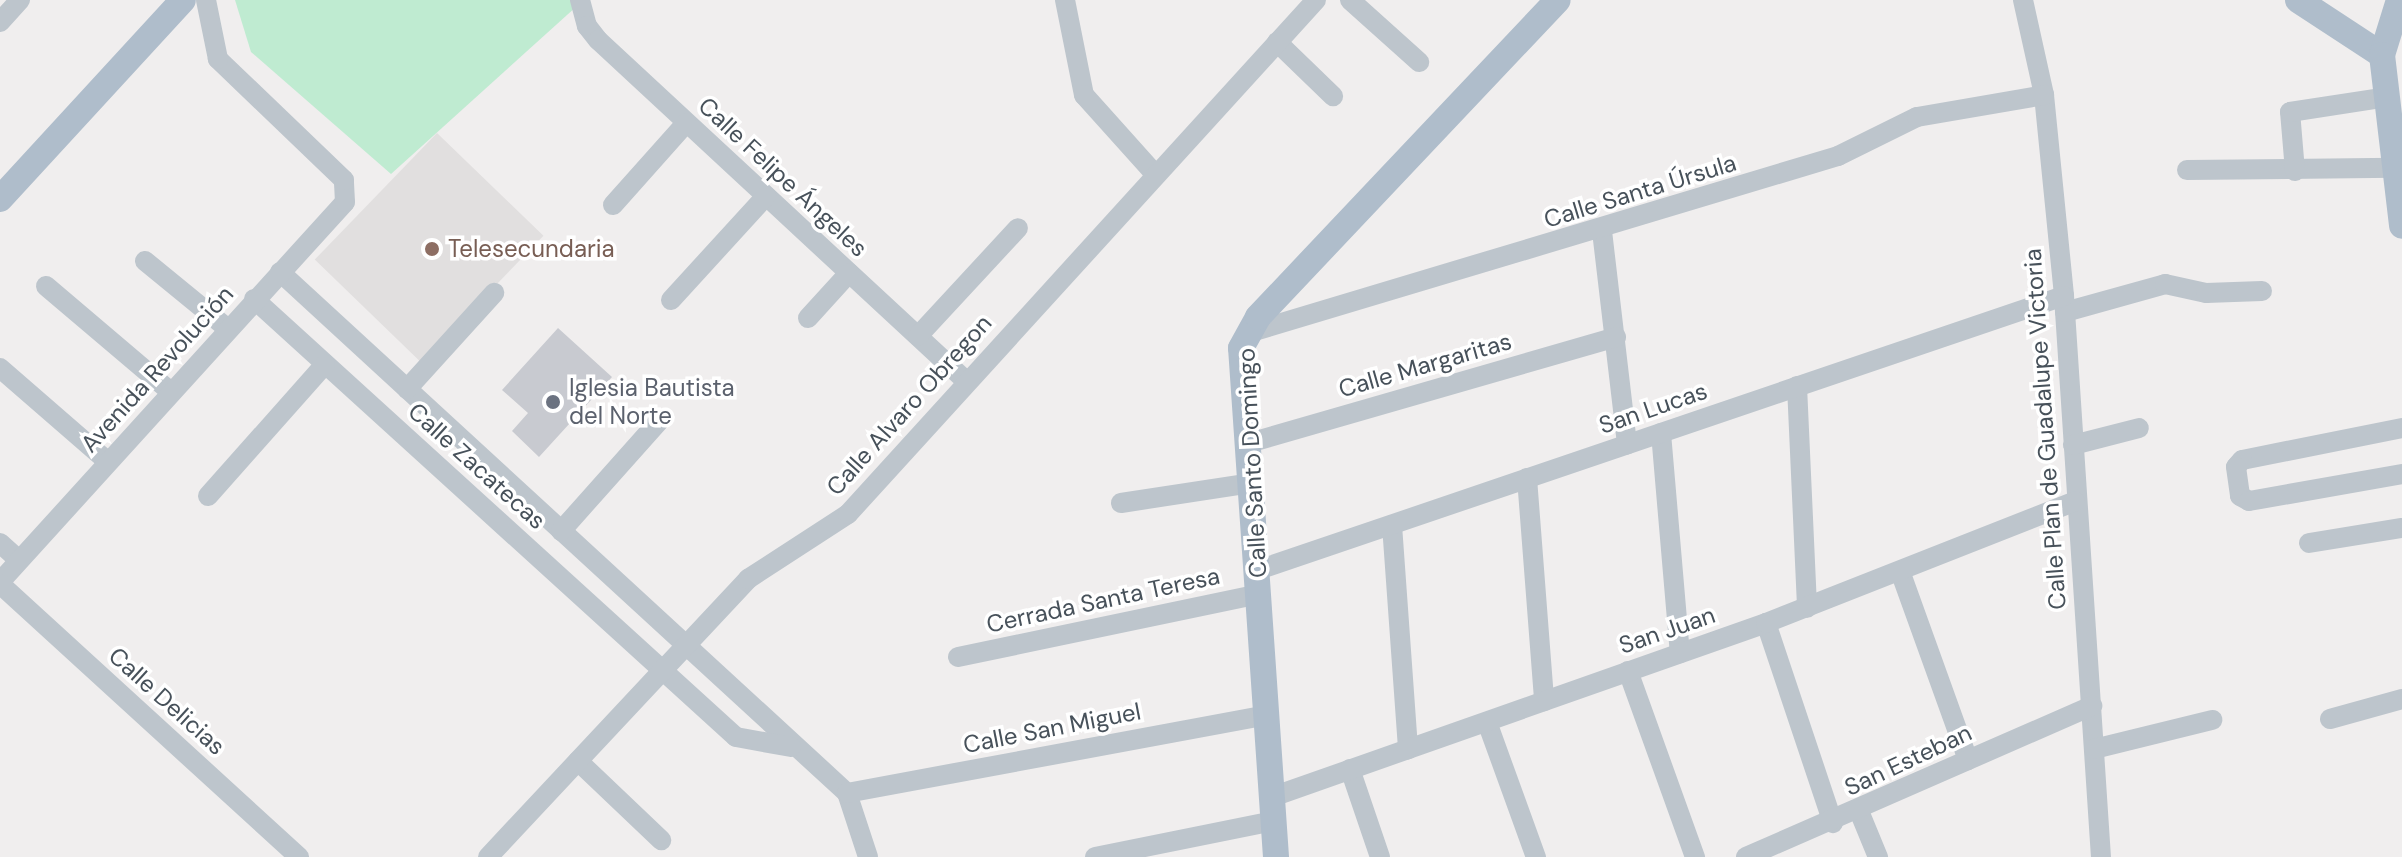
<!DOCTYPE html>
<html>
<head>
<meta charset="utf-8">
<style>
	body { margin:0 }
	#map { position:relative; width:2402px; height:857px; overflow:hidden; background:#f0eeee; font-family:"DM Sans",sans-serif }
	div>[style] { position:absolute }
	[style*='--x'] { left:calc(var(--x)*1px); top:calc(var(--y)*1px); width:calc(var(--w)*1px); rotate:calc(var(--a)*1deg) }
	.education>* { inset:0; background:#e1dfdf; transform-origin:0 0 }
	.green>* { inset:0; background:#bfebd1 }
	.building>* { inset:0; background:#c8cad0 }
	.minor>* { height:20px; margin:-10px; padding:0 10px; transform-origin:10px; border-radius:10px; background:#bdc5cc }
	.major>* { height:26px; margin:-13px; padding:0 13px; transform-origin:13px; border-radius:13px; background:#afbdcb }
	.dots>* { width:22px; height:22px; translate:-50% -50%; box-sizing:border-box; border:4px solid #fff; border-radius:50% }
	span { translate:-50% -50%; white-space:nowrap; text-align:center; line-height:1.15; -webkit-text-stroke:7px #fff; paint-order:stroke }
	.street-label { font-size:24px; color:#47515a }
	.education-label { font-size:24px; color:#785e54 }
	.left { translate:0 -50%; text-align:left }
	.worship-label { font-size:24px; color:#5b616d }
</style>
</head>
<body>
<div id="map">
	<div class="education">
		<div style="left:437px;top:133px;width:148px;height:176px;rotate:44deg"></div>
	</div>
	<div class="green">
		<div style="clip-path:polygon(235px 0,576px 0,577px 6px,391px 174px,251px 52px)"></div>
	</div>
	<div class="building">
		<div style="clip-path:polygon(558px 328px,612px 377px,539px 457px,512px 431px,528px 413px,502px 390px)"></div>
	</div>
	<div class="minor">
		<div style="--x:580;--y:0;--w:27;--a:75"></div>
		<div style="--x:587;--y:26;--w:18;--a:52"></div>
		<div style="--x:598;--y:40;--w:502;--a:42.82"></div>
		<div style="--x:1065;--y:0;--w:97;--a:78.7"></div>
		<div style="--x:1084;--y:95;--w:105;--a:48.1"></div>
		<div style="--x:1350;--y:0;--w:93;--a:41.9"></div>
		<div style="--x:2023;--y:0;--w:97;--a:77.5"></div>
		<div style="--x:2044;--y:95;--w:202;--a:84.3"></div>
		<div style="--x:2064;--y:296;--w:562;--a:86.23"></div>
		<div style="--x:0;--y:22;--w:30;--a:-48"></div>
		<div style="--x:1277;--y:42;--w:78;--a:44"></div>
		<div style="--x:2187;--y:170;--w:208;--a:-0.6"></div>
		<div style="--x:2295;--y:171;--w:59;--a:-94.8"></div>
		<div style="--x:2290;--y:112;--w:98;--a:-8.8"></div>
		<div style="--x:613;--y:205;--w:110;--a:-48.3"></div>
		<div style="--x:1602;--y:231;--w:215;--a:83.3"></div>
		<div style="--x:145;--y:261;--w:107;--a:39.3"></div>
		<div style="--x:280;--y:272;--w:770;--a:42.58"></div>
		<div style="--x:847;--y:793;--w:67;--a:71.8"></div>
		<div style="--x:46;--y:286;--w:164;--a:40.3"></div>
		<div style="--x:254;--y:299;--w:651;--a:42.26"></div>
		<div style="--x:736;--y:737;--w:56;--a:10.3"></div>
		<div style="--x:671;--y:300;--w:141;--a:-47.6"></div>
		<div style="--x:2065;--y:312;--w:104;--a:-15.6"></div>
		<div style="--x:2165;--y:284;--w:42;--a:12.4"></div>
		<div style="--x:2206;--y:293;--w:56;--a:-2"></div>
		<div style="--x:808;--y:318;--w:61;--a:-47.7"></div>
		<div style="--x:1248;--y:333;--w:616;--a:-16.7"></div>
		<div style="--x:1838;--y:156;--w:88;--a:-26.3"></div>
		<div style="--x:1917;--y:117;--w:129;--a:-9.8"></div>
		<div style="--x:918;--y:336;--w:147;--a:-47.2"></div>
		<div style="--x:0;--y:368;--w:143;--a:41"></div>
		<div style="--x:1797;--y:386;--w:222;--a:87.4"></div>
		<div style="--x:407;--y:389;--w:130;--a:-47.8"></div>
		<div style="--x:2402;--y:428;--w:163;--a:168.7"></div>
		<div style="--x:2242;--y:460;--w:9;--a:131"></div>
		<div style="--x:2236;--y:467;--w:29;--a:82"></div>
		<div style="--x:2240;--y:496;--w:10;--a:29"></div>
		<div style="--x:2249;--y:501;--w:155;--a:-10"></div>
		<div style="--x:1661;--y:433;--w:221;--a:85.1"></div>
		<div style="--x:1249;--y:443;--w:382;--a:-16.1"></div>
		<div style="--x:2073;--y:445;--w:68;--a:-14.4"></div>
		<div style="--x:1527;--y:478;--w:224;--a:85.6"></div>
		<div style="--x:208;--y:496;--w:176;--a:-48.4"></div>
		<div style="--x:1121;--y:503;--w:133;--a:-8.7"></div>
		<div style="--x:1392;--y:525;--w:225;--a:85.9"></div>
		<div style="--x:561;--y:531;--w:149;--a:-48.3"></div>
		<div style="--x:0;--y:543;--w:25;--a:42"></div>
		<div style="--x:2309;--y:543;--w:94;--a:-9.2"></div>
		<div style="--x:1258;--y:570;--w:851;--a:-18.78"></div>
		<div style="--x:1900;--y:571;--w:201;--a:70.2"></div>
		<div style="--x:0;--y:582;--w:513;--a:-47.76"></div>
		<div style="--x:345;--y:202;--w:22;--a:-93"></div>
		<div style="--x:344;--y:180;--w:175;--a:-136.2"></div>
		<div style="--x:218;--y:59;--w:60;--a:-101.5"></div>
		<div style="--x:0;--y:584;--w:405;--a:42.4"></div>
		<div style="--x:1766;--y:623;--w:211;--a:71.5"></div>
		<div style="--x:958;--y:657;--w:308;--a:-11.8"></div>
		<div style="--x:1628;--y:671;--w:198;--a:70.2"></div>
		<div style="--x:2330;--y:719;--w:75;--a:-15.5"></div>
		<div style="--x:1487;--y:722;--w:144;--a:70.1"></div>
		<div style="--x:2094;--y:749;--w:122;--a:-13.8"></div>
		<div style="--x:578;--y:761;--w:115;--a:43.6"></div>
		<div style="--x:1350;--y:769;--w:93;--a:71.2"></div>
		<div style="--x:847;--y:793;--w:427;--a:-10.5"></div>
		<div style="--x:1272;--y:797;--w:524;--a:-19.4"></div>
		<div style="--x:1766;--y:623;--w:332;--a:-21.5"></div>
		<div style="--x:1859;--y:811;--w:50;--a:67.6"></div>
		<div style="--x:488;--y:857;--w:381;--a:-46.9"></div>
		<div style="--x:748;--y:579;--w:119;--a:-33"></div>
		<div style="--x:848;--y:514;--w:695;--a:-47.68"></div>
		<div style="--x:1095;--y:857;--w:182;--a:-11.4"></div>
		<div style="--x:1746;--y:857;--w:378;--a:-23.6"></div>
	</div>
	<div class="major">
		<div style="--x:2298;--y:0;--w:100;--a:33.2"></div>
		<div style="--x:2399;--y:0;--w:58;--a:107.2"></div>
		<div style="--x:2382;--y:55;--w:172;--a:83.3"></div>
		<div style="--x:0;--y:199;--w:270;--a:-47.4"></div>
		<div style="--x:1276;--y:857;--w:510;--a:-93.93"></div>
		<div style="--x:1241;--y:348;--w:35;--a:-61"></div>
		<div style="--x:1258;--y:317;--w:436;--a:-46.6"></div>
	</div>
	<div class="dots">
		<div style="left:432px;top:249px;background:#8d6e63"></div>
		<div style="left:553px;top:402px;background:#6b7280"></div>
	</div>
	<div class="street-label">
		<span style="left:783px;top:177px;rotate:43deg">Calle Felipe Ángeles</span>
		<span style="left:1640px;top:191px;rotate:-17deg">Calle Santa Úrsula</span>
		<span style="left:1425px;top:365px;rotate:-16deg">Calle Margaritas</span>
		<span style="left:157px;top:369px;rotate:-48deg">Avenida Revolución</span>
		<span style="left:909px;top:405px;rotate:-48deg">Calle Alvaro Obregon</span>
		<span style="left:1653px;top:408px;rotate:-19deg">San Lucas</span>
		<span style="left:2045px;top:429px;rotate:-94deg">Calle Plan de Guadalupe Victoria</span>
		<span style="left:1252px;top:463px;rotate:-93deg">Calle Santo Domingo</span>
		<span style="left:477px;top:466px;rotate:42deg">Calle Zacatecas</span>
		<span style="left:1103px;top:600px;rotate:-12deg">Cerrada Santa Teresa</span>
		<span style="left:1667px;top:630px;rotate:-19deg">San Juan</span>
		<span style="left:167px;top:701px;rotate:42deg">Calle Delicias</span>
		<span style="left:1052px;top:728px;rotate:-11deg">Calle San Miguel</span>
		<span style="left:1908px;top:760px;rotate:-25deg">San Esteban</span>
	</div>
	<div class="education-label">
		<span class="left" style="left:448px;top:249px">Telesecundaria</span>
	</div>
	<div class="worship-label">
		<span class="left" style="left:569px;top:402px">Iglesia Bautista<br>del Norte</span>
	</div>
</div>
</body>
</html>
